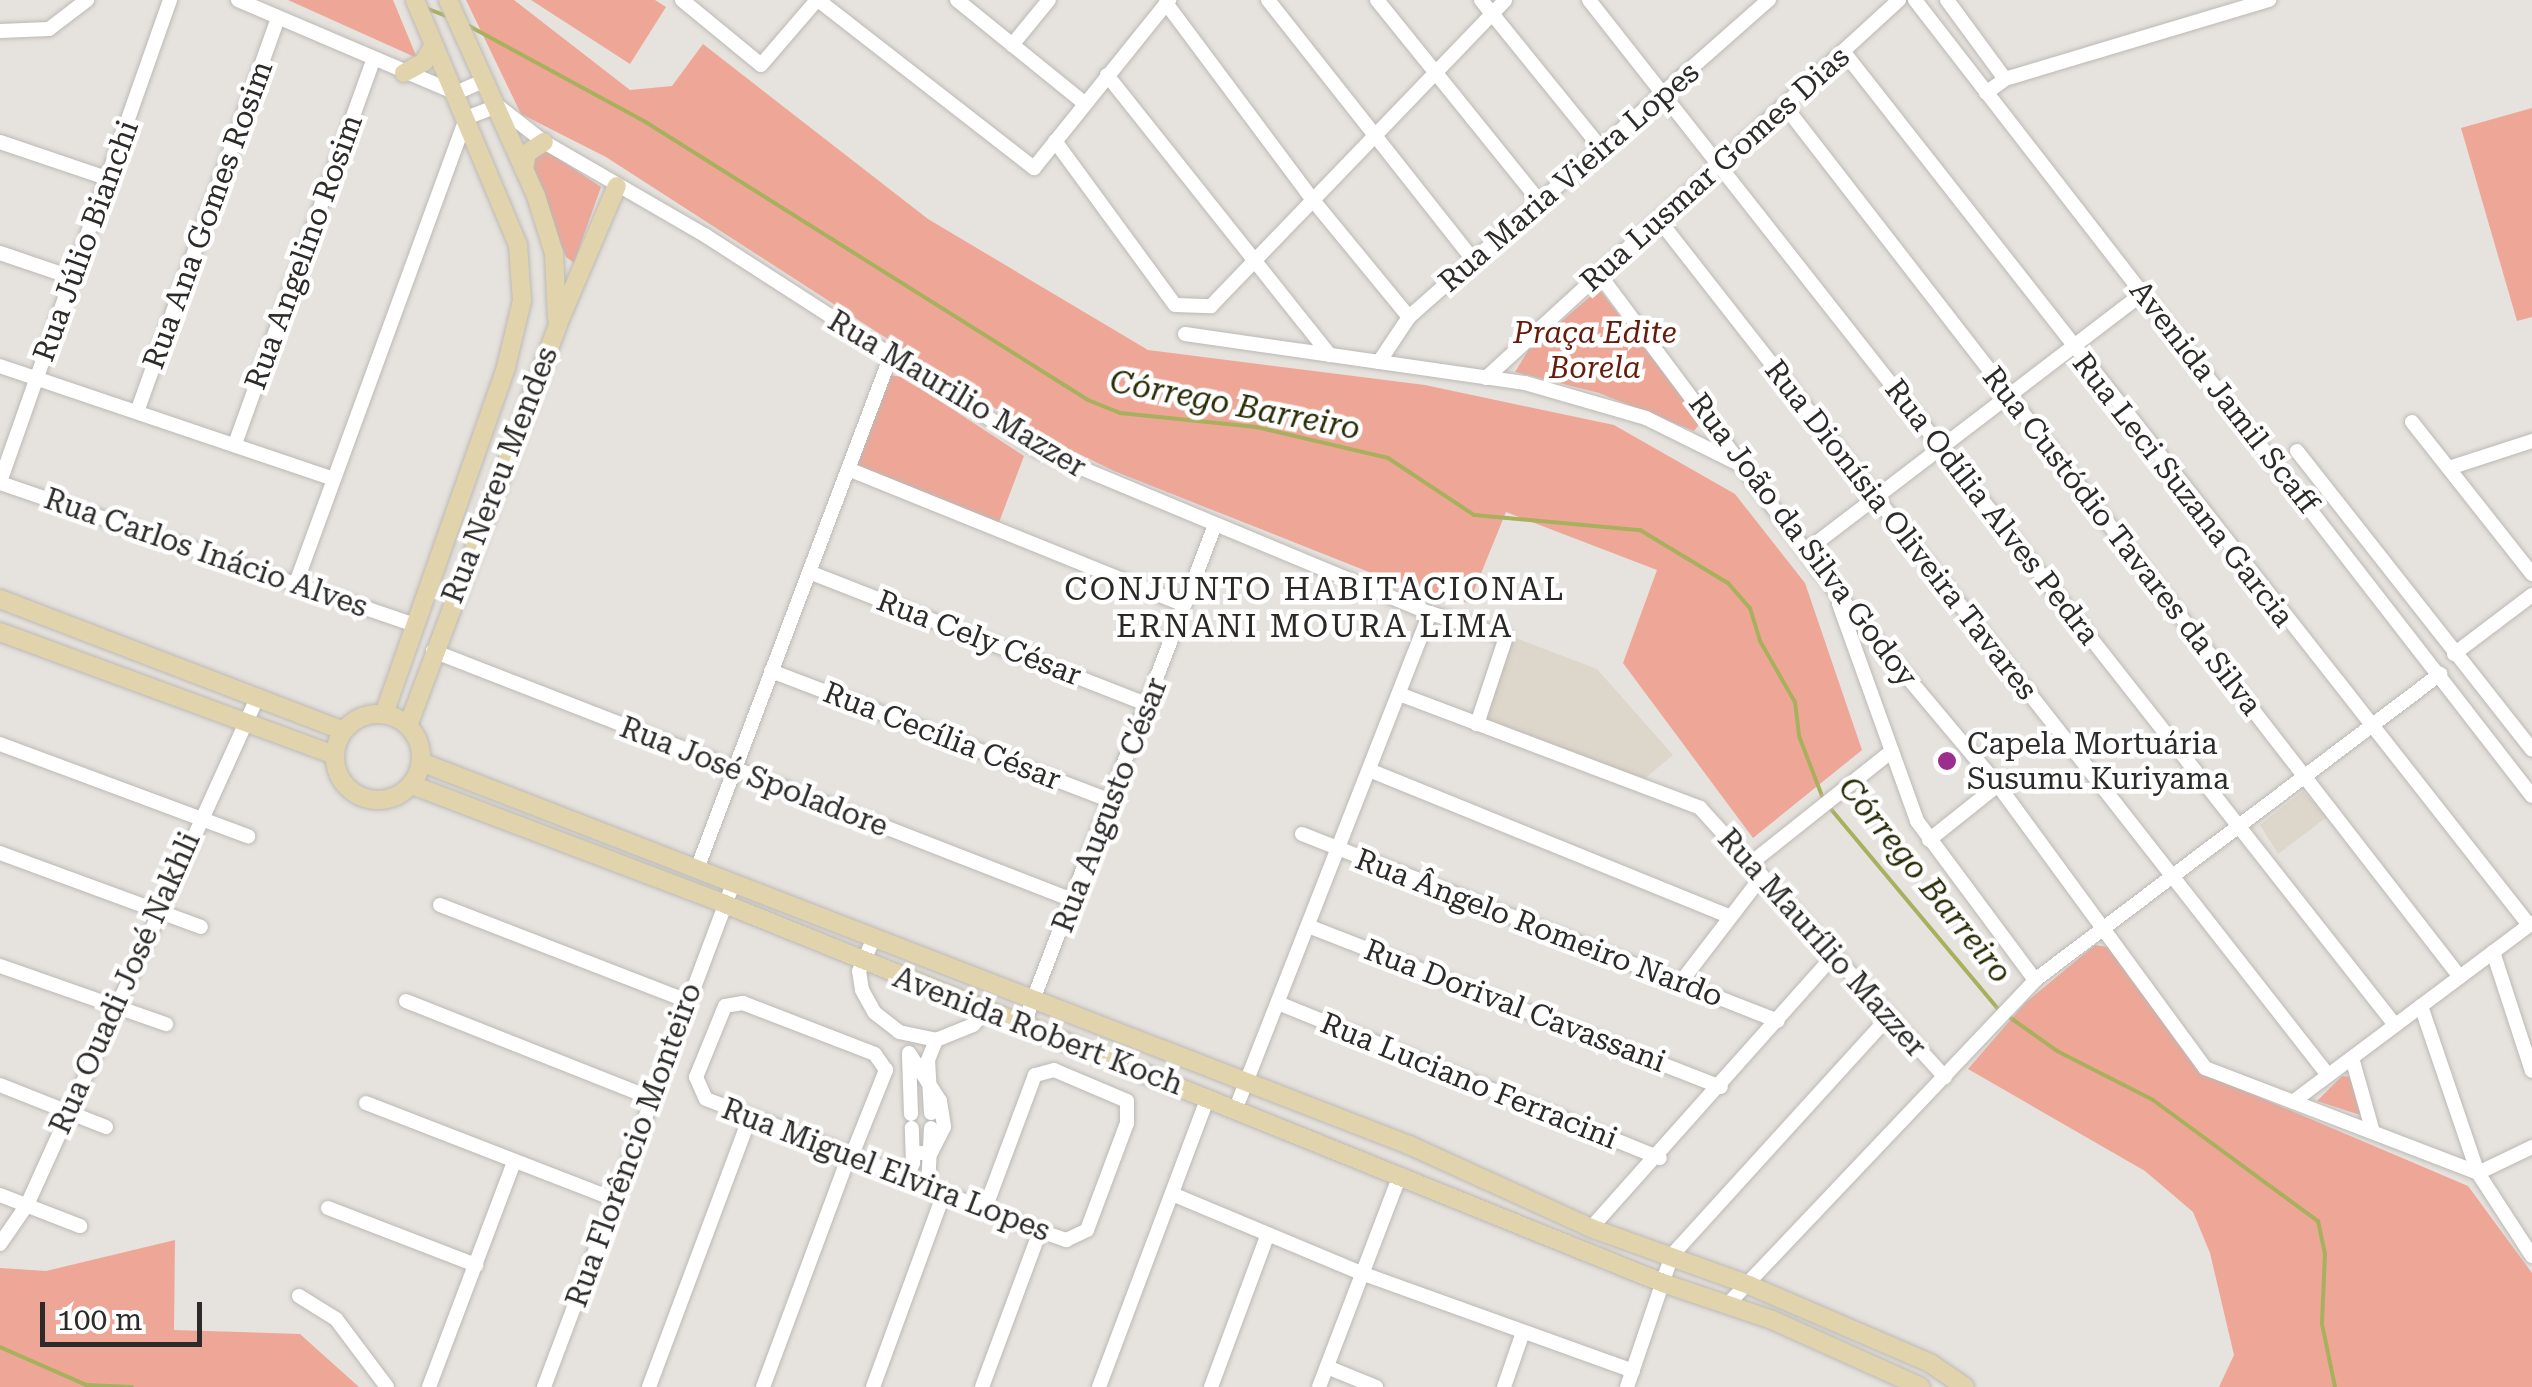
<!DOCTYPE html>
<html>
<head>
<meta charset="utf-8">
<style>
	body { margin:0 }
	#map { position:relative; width:2532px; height:1387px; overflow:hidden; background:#e6e2de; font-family:"Roboto Serif",serif }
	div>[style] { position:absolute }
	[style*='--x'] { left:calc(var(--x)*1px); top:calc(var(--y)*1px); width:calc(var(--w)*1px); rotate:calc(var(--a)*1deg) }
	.built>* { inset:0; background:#ddd6cb }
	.green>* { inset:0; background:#eea797 }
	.stream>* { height:4px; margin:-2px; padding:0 2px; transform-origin:2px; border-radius:2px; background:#a9b05d }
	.roads { filter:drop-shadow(0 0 2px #bcb9b5) drop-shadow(0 0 2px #bcb9b5) }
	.minor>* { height:14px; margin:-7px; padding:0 7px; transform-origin:7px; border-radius:7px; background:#fff }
	.major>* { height:18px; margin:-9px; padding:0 9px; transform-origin:9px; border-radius:9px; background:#e1d4ac }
	.major>.ring { margin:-9px; padding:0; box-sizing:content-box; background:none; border:18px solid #e1d4ac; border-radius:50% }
	.dots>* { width:28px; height:28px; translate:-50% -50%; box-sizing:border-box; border:5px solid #fff; border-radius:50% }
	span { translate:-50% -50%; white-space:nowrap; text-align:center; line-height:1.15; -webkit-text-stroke:9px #fff; paint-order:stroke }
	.street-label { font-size:30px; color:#2c2b29 }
	.park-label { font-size:30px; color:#661b0b; font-style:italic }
	.poi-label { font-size:30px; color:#2c2b29 }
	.left { translate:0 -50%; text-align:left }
	.water-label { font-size:32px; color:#292c07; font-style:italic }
	.neighbourhood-label { font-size:32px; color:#2b2925; letter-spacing:2.5px }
	.scale { position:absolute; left:40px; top:1302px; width:162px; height:45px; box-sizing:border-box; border:5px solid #2c2b29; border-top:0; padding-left:12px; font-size:30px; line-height:35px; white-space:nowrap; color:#2c2b29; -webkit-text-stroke:8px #fff; paint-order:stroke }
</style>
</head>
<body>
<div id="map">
	<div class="built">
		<div style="clip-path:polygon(1513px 637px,1597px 669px,1673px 755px,1643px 780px,1483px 719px)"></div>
		<div style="clip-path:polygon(2303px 791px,2327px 817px,2278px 854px,2260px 825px)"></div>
	</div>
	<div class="green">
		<div style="clip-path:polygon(288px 0,393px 0,417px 58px)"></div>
		<div style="clip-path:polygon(466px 0,514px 0,630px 90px,672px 86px,703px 44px,928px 219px,1148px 350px,1425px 385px,1614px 425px,1735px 494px,1805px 583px,1862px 750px,1753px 838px,1623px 663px,1657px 570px,1506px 512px,1469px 603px,1379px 576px,1114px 471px,1024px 427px,606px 157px,521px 114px)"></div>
		<div style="clip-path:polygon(531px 0,655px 0,666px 7px,630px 64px)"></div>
		<div style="clip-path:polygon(2532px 108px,2532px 317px,2517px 321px,2461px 128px)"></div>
		<div style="clip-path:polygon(540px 146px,601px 187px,574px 263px,566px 257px,532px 173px,530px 152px)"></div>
		<div style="clip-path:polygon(1599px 289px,1695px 414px,1701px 422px,1694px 431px,1599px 393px,1515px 372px,1529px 349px)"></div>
		<div style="clip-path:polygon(889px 375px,903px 377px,1024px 456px,995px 533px,856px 468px)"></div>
		<div style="clip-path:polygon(2095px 945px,2108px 947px,2214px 1078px,2468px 1186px,2532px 1273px,2532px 1387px,2219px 1387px,2234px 1355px,2210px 1253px,2193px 1212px,2145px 1171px,1968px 1069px,2025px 1003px)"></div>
		<div style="clip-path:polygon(2342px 1076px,2352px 1077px,2363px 1116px,2317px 1101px)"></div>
		<div style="clip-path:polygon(175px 1240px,174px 1330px,300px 1334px,359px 1387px,0 1387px,0 1268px,46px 1271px)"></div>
	</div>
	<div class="stream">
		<div style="--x:423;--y:7;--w:26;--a:21"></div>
		<div style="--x:469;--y:26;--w:199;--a:28.5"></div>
		<div style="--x:644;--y:121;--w:524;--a:32.14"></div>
		<div style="--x:1088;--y:400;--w:35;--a:22"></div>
		<div style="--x:1120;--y:413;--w:137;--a:5.9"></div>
		<div style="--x:1256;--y:427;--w:136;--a:13.2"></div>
		<div style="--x:1388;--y:458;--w:103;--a:33.5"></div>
		<div style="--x:1474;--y:515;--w:167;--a:5.2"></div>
		<div style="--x:1640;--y:530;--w:103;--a:31.1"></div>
		<div style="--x:1728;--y:583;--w:33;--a:49"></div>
		<div style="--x:1750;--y:608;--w:34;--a:73"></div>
		<div style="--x:1760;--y:641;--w:70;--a:60.2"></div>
		<div style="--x:1795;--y:702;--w:34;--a:83"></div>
		<div style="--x:1799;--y:736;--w:70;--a:69"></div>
		<div style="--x:1830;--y:808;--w:265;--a:50.1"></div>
		<div style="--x:2008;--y:1016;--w:60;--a:35.5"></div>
		<div style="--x:2057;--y:1051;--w:108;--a:27"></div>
		<div style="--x:2153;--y:1100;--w:205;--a:36.3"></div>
		<div style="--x:2318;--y:1221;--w:34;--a:78"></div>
		<div style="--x:2325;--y:1254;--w:70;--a:92.5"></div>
		<div style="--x:2322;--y:1324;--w:64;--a:78.3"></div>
		<div style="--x:0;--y:1347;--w:94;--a:23.8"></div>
		<div style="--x:86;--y:1385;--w:46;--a:2.5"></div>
	</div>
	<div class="roads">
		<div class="minor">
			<div style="--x:238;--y:0;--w:237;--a:23.1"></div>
			<div style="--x:456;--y:93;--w:32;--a:-24"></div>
			<div style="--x:682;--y:0;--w:102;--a:39.4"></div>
			<div style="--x:761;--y:65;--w:86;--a:-49.3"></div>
			<div style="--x:818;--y:0;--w:274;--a:37.9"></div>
			<div style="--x:1034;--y:168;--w:216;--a:-51.2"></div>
			<div style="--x:957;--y:0;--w:164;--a:39"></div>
			<div style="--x:1268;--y:0;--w:333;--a:51.7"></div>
			<div style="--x:1377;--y:0;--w:260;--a:51.1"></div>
			<div style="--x:1481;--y:0;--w:189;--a:51"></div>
			<div style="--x:1589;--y:0;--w:1304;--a:51.82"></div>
			<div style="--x:1915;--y:0;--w:1007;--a:52.22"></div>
			<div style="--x:1947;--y:0;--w:98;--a:53.7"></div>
			<div style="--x:1166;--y:3;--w:244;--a:53.3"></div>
			<div style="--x:1312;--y:199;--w:153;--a:50.6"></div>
			<div style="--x:0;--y:31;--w:49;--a:-2.3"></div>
			<div style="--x:49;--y:29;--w:48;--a:-37.3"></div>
			<div style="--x:1012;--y:45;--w:58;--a:-50.6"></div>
			<div style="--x:1843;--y:51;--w:1111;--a:51.87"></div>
			<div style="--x:1107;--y:75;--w:358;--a:51.5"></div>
			<div style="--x:1986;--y:93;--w:24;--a:-36"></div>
			<div style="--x:2005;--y:79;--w:276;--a:-16.7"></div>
			<div style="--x:1784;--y:105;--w:1103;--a:52.22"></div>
			<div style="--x:1055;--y:141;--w:203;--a:53.8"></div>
			<div style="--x:1175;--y:305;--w:36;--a:2"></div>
			<div style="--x:1211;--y:306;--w:424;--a:-46.1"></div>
			<div style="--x:0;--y:142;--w:115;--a:18.7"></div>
			<div style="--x:1659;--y:220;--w:1086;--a:51.96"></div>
			<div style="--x:0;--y:253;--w:78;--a:18.7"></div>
			<div style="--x:1599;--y:274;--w:395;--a:53.3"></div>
			<div style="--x:1835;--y:591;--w:253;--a:50"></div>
			<div style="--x:1998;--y:785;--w:351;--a:53.8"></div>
			<div style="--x:2205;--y:1068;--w:292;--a:21"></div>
			<div style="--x:2478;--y:1173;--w:99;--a:57"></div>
			<div style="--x:1185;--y:334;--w:344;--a:8.2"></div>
			<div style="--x:1525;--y:383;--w:126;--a:16.1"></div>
			<div style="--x:1646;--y:418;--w:108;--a:26.3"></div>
			<div style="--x:1379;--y:362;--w:54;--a:-56.3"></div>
			<div style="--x:1409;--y:317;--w:480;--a:-41.4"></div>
			<div style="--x:0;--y:366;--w:352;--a:18.7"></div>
			<div style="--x:1486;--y:378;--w:560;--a:-42.47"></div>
			<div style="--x:137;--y:412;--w:418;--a:-70.3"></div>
			<div style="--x:2412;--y:422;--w:194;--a:51.7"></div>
			<div style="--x:235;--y:444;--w:408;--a:-70.2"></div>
			<div style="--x:2297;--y:451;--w:380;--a:51.8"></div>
			<div style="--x:2449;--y:468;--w:87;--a:-18"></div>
			<div style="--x:848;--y:469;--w:363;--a:22"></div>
			<div style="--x:0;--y:482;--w:511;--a:-70.57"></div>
			<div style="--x:0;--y:483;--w:435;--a:18.9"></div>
			<div style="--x:1807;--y:550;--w:423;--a:-37.4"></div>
			<div style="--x:809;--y:572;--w:364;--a:21.4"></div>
			<div style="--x:296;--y:583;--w:495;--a:-69.9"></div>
			<div style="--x:466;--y:118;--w:34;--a:-21"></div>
			<div style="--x:498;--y:106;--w:58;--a:38"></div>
			<div style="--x:544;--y:142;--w:187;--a:30.1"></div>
			<div style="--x:706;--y:236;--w:397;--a:32.8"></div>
			<div style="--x:1040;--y:451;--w:422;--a:22.6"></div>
			<div style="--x:1430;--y:613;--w:80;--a:17.5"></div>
			<div style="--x:1506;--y:637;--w:92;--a:108.4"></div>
			<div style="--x:1839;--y:604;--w:231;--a:70.2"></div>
			<div style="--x:1917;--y:821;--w:198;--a:53.4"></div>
			<div style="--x:433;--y:651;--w:689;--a:21.28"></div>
			<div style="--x:2454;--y:654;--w:98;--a:-37.1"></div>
			<div style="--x:771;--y:671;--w:365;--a:20.9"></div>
			<div style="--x:1399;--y:694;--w:322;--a:20.7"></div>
			<div style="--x:1700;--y:808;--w:364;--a:47.7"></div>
			<div style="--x:0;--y:744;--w:265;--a:20.4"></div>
			<div style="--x:1369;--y:770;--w:388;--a:22.1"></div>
			<div style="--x:1302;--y:834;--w:511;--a:21.45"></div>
			<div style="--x:1929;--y:840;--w:88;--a:-38.6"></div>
			<div style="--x:0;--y:853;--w:214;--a:20.2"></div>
			<div style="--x:1751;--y:863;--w:180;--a:-38.5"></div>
			<div style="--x:697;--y:869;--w:546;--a:-69.31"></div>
			<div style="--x:440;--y:905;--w:266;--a:21.2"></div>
			<div style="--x:1308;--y:926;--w:443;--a:21.3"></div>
			<div style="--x:873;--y:940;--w:34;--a:114"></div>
			<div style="--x:859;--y:971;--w:19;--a:81"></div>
			<div style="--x:862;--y:990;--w:26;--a:61"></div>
			<div style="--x:875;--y:1013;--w:31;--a:38"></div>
			<div style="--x:899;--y:1032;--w:38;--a:12"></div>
			<div style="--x:936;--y:1040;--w:40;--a:-22"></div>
			<div style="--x:973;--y:1025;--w:18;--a:-47"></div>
			<div style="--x:2493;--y:952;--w:125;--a:71.9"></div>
			<div style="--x:0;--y:966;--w:176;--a:19.3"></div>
			<div style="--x:1680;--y:983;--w:135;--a:-52.5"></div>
			<div style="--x:406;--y:1001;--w:266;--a:21.6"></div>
			<div style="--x:1278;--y:1003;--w:412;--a:22.1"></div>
			<div style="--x:2421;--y:1006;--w:176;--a:71.2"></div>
			<div style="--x:2478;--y:1173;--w:60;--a:-25.7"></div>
			<div style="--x:1023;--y:1026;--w:537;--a:-69.03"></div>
			<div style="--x:909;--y:1053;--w:57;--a:57.1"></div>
			<div style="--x:940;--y:1101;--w:26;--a:81"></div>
			<div style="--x:944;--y:1127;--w:28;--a:117"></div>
			<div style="--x:931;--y:1152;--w:18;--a:174"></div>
			<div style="--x:909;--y:1056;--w:58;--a:88"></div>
			<div style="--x:2352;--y:1058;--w:77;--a:74.2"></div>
			<div style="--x:0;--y:1085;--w:114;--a:21.6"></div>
			<div style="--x:2294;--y:1101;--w:297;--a:-36.8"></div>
			<div style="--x:366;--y:1103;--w:266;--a:21.2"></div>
			<div style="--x:1236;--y:1108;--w:532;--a:-68.6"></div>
			<div style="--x:931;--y:1113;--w:53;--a:-93.2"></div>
			<div style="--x:928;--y:1060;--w:22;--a:-68"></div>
			<div style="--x:906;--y:1178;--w:17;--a:-65"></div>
			<div style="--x:913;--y:1163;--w:35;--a:-92"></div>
			<div style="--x:928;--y:1187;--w:59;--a:-87.1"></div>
			<div style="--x:1172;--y:1194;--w:205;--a:22.7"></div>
			<div style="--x:1361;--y:1273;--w:289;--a:19.8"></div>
			<div style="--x:0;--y:1195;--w:86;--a:21.2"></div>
			<div style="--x:328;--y:1208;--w:159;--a:21.1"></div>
			<div style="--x:1591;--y:1228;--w:365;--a:-48.3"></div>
			<div style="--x:0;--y:1244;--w:47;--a:-55.3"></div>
			<div style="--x:27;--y:1205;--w:559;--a:-65.59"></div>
			<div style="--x:299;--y:1296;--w:44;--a:31.9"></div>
			<div style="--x:336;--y:1319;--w:85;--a:53.1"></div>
			<div style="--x:1728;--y:1304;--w:446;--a:-46.5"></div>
			<div style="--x:2035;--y:980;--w:508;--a:-37.07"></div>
			<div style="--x:1327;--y:1367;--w:53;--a:22.2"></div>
			<div style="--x:429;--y:1387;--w:241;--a:-69.3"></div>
			<div style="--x:544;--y:1387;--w:537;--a:-69.41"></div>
			<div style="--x:649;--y:1387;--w:288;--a:-69.5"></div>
			<div style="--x:763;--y:1387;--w:236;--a:-69.6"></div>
			<div style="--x:845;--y:1166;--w:13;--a:-58"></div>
			<div style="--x:852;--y:1155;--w:92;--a:-68.2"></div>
			<div style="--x:886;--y:1070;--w:19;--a:-125"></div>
			<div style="--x:875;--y:1054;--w:142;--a:-158.9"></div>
			<div style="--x:743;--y:1003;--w:18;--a:171"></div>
			<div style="--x:725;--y:1006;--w:77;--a:112.2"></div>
			<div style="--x:696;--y:1077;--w:24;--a:66"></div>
			<div style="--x:706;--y:1099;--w:156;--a:21"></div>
			<div style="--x:852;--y:1155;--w:59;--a:23.1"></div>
			<div style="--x:906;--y:1178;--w:41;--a:21.5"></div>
			<div style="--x:944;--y:1193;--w:44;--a:21.3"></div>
			<div style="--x:985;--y:1209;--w:59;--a:21.8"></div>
			<div style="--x:1040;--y:1231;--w:28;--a:19"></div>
			<div style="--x:1066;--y:1240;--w:23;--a:-25"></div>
			<div style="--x:1087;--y:1230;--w:114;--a:-69.5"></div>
			<div style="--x:1127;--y:1123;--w:22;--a:-90"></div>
			<div style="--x:1127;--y:1101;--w:79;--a:-157"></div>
			<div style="--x:1054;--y:1070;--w:20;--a:165"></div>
			<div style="--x:1035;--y:1075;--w:143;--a:110.5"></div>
			<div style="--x:873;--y:1387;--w:207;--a:-69.9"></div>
			<div style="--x:982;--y:1387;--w:166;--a:-69.6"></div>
			<div style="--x:1099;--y:1387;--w:310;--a:-69.4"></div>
			<div style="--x:1211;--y:1387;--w:163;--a:-69.6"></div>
			<div style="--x:1319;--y:1387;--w:227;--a:-69.1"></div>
			<div style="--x:1504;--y:1387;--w:58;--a:-70.9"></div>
			<div style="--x:1627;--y:1387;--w:139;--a:-71.2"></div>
			<div style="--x:1672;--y:1255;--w:319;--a:-47.7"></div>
		</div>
		<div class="major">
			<div style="--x:448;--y:0;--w:215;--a:65.8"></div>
			<div style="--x:536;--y:196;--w:60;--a:72.5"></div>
			<div style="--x:554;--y:253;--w:65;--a:87.4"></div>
			<div style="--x:404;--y:73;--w:23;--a:-29"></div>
			<div style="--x:424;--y:62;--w:20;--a:-60"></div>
			<div style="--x:524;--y:169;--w:16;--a:-79"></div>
			<div style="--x:527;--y:153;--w:20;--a:-33"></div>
			<div style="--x:0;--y:599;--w:368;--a:21"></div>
			<div style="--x:0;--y:632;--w:356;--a:20.2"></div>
			<div class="ring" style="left:335px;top:714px;width:68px;height:68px"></div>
			<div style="--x:384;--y:714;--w:368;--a:-70.6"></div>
			<div style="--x:506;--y:367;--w:68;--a:-76.4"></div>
			<div style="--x:522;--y:301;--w:56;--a:-94.1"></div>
			<div style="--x:518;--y:245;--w:266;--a:-112.8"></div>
			<div style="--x:408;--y:726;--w:429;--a:-69.5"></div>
			<div style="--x:558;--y:324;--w:150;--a:-66.9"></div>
			<div style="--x:421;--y:762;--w:1060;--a:21.19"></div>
			<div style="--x:1409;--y:1145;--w:200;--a:24.5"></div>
			<div style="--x:1591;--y:1228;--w:168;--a:19.8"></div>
			<div style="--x:1749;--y:1285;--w:197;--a:23.3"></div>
			<div style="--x:1930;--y:1363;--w:42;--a:34.4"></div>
			<div style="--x:412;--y:785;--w:335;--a:20.8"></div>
			<div style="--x:725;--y:904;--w:1012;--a:22"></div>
			<div style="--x:1663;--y:1283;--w:115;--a:18.7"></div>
			<div style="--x:1772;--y:1320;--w:163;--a:24.2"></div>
		</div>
	</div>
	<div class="dots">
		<div style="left:1947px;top:761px;background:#9c2e8d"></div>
	</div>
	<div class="street-label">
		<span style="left:1715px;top:169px;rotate:-42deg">Rua Lusmar Gomes Dias</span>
		<span style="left:1569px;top:177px;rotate:-41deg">Rua Maria Vieira Lopes</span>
		<span style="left:208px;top:215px;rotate:-70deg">Rua Ana Gomes Rosim</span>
		<span style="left:86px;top:241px;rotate:-70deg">Rua Júlio Bianchi</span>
		<span style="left:304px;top:252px;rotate:-70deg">Rua Angelino Rosim</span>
		<span style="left:957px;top:394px;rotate:31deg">Rua Maurilio Mazzer</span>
		<span style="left:2224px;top:397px;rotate:52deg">Avenida Jamil Scaff</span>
		<span style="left:500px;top:475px;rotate:-69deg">Rua Nereu Mendes</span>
		<span style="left:2183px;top:490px;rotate:52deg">Rua Leci Suzana Garcia</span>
		<span style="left:1992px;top:512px;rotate:52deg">Rua Odília Alves Pedra</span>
		<span style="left:1901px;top:530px;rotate:52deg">Rua Dionísia Oliveira Tavares</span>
		<span style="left:1803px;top:540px;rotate:53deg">Rua João da Silva Godoy</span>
		<span style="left:2122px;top:541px;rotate:52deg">Rua Custódio Tavares da Silva</span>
		<span style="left:206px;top:553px;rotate:19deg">Rua Carlos Inácio Alves</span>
		<span style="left:979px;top:638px;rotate:21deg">Rua Cely César</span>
		<span style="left:942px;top:736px;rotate:21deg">Rua Cecília César</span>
		<span style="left:754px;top:777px;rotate:21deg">Rua José Spoladore</span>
		<span style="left:1110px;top:805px;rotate:-69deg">Rua Augusto César</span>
		<span style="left:1539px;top:928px;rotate:21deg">Rua Ângelo Romeiro Nardo</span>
		<span style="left:1822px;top:943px;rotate:48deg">Rua Maurílio Mazzer</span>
		<span style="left:125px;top:983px;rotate:-66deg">Rua Ouadi José Nakhli</span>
		<span style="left:1515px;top:1006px;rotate:21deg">Rua Dorival Cavassani</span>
		<span style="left:1038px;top:1031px;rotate:21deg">Avenida Robert Koch</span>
		<span style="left:1469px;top:1081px;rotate:22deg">Rua Luciano Ferracini</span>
		<span style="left:634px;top:1145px;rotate:-70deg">Rua Florêncio Monteiro</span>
		<span style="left:886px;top:1170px;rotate:21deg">Rua Miguel Elvira Lopes</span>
	</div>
	<div class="park-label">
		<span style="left:1595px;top:350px">Praça Edite<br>Borela</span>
	</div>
	<div class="poi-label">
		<span class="left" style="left:1967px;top:761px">Capela Mortuária<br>Susumu Kuriyama</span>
	</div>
	<div class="water-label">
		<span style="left:1235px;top:405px;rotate:11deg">Córrego Barreiro</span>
		<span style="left:1925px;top:880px;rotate:51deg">Córrego Barreiro</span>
	</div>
	<div class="neighbourhood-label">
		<span style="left:1315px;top:608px">CONJUNTO HABITACIONAL<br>ERNANI MOURA LIMA</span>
	</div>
	<div class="scale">100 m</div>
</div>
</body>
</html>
